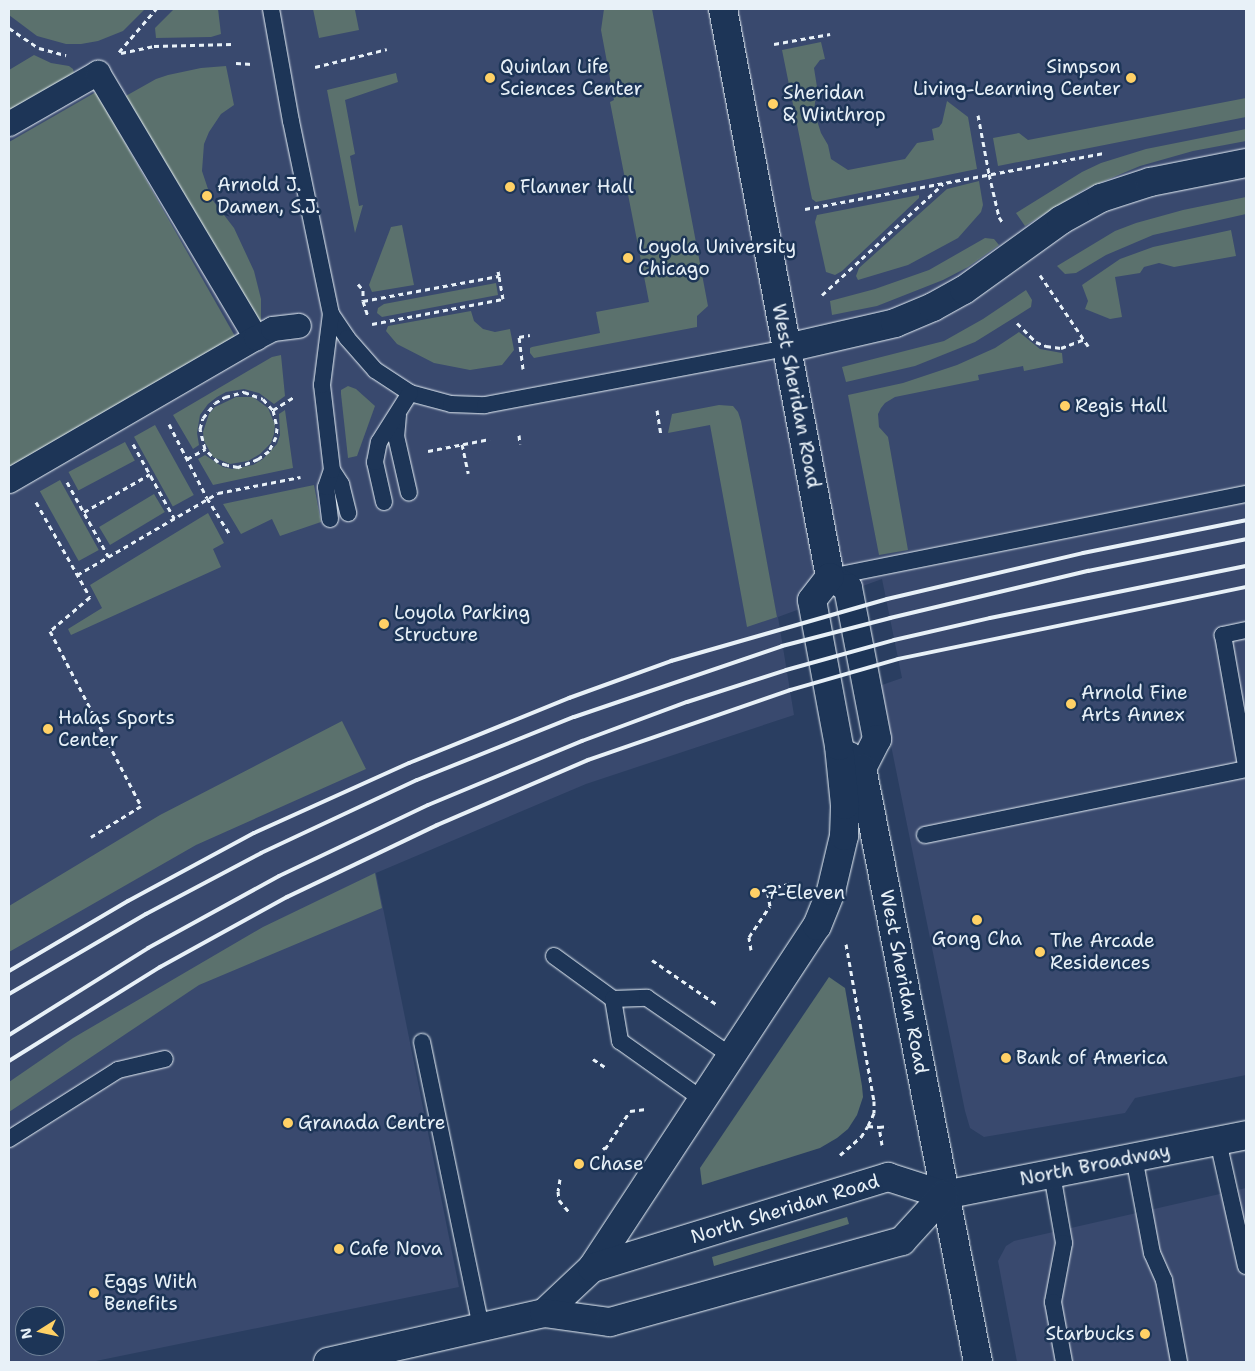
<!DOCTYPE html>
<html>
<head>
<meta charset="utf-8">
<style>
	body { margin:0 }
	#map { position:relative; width:1255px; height:1371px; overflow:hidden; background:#2a3e61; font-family:"Shantell Sans",sans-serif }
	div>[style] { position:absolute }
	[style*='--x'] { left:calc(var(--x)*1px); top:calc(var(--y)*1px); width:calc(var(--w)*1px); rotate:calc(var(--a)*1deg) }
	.built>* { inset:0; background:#39496e }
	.green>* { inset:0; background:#5b716d; transform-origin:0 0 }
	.path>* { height:3px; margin-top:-1.5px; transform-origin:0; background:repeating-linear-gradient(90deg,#e8f1f8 0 5px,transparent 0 9px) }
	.roads { filter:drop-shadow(0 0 1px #e8f1f8) drop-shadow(0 0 1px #e8f1f8) }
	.service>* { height:16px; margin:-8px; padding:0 8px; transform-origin:8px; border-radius:8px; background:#1d3557 }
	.pedestrian>* { height:24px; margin:-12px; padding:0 12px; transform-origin:12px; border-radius:12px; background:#1d3557 }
	.minor>* { height:28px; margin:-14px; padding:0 14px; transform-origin:14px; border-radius:14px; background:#1d3557 }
	.secondary>* { height:28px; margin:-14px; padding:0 14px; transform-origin:14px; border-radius:14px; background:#1d3557 }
	.rail>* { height:4px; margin:-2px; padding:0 2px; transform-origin:2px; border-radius:2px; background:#e8f1f8 }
	.dots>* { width:14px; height:14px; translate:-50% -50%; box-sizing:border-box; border:2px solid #1d3557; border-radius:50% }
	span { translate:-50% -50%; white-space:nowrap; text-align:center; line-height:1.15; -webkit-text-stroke:5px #1d3557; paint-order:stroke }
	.poi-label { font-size:19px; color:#e8f1f8 }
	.left { translate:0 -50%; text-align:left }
	.right { translate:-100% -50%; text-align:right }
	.street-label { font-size:19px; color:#e8f1f8 }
	.frame { position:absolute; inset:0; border:10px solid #e8f1f8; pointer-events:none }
	.north { position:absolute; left:15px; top:1306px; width:50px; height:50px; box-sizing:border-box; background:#1d3557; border:1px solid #6e8097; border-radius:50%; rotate:260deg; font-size:14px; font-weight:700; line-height:20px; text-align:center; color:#e8f1f8 }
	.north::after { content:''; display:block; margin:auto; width:18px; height:22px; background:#ffd166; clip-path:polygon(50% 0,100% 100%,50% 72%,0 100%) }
</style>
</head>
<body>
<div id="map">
	<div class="built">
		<div style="clip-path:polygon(evenodd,9px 9px,1246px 9px,1246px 1075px,1135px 1098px,1125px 1113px,984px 1137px,970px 1128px,965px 1111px,879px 686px,902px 678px,882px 579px,778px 617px,794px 715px,586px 784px,376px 873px,459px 1287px,91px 1362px,9px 1362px,9px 9px,25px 1316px,55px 1316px,55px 1346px,25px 1346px,25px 1316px)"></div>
		<div style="clip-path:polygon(1246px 1188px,1246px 1362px,1017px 1362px,998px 1261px,1006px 1246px,1014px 1241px)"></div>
	</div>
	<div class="green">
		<div style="clip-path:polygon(9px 9px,145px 9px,123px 31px,98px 41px,81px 44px,66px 44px,37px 36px,9px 15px)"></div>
		<div style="clip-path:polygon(174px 9px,218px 9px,221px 34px,211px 37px,156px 38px,155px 28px)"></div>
		<div style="clip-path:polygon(313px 9px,361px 9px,355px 10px,359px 30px,319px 38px)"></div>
		<div style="clip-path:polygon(604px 9px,652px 9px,708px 306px,697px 316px,697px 327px,534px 358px,530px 353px,530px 348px,532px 347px,600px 333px,596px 312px,649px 302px,610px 102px,614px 100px,601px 30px)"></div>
		<div style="clip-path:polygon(821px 42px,825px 59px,820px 60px,814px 68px,817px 87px,814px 111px,821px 133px,828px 145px,831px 159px,848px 170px,905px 159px,917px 143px,934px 140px,932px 129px,939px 127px,942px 123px,947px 101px,968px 117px,977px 169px,816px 202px,812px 199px,782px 50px)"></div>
		<div style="clip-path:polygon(34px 55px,51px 63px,69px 66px,73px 69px,74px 73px,72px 78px,9px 116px,9px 70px)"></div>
		<div style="clip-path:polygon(226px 66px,234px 105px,221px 114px,209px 132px,204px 144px,202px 171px,211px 198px,234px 228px,254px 271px,261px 299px,261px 324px,124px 97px,156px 79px,168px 75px,201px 68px)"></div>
		<div style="clip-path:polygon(396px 73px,398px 82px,345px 100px,355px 154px,350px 156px,359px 206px,363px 205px,355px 233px,327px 90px)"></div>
		<div style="clip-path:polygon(96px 92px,236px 338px,9px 468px,9px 142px)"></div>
		<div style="clip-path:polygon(1246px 98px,1246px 117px,998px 166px,993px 138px,1019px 133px,1028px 140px)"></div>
		<div style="clip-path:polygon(1246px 129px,1246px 141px,1193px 151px,1140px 166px,1085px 189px,1025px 226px,1016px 213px,1082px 172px,1101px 163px,1146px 149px)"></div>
		<div style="clip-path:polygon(979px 181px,983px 205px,981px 212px,958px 238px,908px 265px,858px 280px,856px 276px,859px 268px,947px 189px)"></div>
		<div style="clip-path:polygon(919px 195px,919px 198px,842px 271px,835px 275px,826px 272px,815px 222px,817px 215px)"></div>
		<div style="clip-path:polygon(1246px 197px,1246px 214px,1153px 235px,1106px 255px,1076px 273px,1065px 274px,1057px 266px,1115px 231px,1136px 223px,1183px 210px)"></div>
		<div style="clip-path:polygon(402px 225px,414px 285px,372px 292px,369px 285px,391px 227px)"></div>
		<div style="clip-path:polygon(1231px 230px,1236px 256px,1174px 267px,1159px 263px,1144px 267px,1140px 273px,1115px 277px,1122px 317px,1110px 319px,1085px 309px,1088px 301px,1082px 285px,1120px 259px,1153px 247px)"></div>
		<div style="clip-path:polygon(985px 238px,994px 239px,999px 245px,968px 267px,943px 280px,877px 306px,832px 315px,830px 301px,875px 289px,929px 270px)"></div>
		<div style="clip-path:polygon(496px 283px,498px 295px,382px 317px,377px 313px,378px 308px,384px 304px)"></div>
		<div style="clip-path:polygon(1026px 290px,1032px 300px,1031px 307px,975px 342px,915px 366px,846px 382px,842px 367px,944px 341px,983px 319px)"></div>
		<div style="clip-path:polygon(471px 311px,474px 321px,483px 329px,495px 332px,510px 329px,514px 350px,502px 365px,470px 370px,434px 363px,397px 344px,386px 331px,388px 326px)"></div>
		<div style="clip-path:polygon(1019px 332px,1040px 349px,1062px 353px,1063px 363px,1024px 371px,1023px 366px,978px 375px,979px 380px,895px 397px,885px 403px,881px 408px,878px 414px,879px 427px,888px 437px,908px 550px,879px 555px,848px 395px,903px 383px,957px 365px,995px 348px)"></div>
		<div style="clip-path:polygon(281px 355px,285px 396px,274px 404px,259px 393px,244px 389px,226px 392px,217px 397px,208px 404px,200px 415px,197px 433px,199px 445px,193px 449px,173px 415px,272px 357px)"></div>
		<div style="clip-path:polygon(348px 386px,356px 389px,375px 406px,357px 456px,348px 458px,341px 394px,341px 390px)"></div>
		<div style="clip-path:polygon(236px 397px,253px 397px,268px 408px,275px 425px,274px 434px,271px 443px,260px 454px,248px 461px,230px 464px,213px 457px,204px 441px,203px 432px,209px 414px,215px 407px)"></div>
		<div style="clip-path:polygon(719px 405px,733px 406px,738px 412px,741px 421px,777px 617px,747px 627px,710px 425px,668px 433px,672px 414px)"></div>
		<div style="clip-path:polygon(285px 410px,293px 468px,213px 485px,198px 459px,205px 455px,223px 467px,232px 469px,253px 465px,263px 459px,277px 444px,280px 435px,279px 414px)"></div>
		<div style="left:155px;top:425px;width:80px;height:24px;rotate:61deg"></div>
		<div style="left:125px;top:442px;width:21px;height:64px;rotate:62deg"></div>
		<div style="left:60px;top:480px;width:80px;height:23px;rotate:61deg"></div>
		<div style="clip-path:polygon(314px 485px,321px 522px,280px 536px,272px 519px,241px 534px,223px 504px)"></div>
		<div style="left:154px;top:494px;width:21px;height:64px;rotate:59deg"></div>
		<div style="clip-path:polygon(208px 513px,224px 543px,213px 549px,221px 567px,71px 635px,68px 629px,102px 608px,90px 585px)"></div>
		<div style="clip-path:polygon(342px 721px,366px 769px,196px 845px,9px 952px,9px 906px,160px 815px)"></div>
		<div style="clip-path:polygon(375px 873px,382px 908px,199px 985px,9px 1112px,9px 1082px,73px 1038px,263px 927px)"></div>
		<div style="clip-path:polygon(829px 977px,845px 988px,862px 1086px,863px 1097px,857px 1115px,848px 1129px,837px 1138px,820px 1148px,702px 1185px,700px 1168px)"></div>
		<div style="clip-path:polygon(847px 1217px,849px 1224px,714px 1266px,712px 1257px)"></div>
	</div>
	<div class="path">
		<div style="--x:9;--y:28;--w:36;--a:34"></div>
		<div style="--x:39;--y:48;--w:28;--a:15"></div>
		<div style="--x:774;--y:44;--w:57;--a:-10.1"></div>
		<div style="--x:119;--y:52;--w:57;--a:-49.3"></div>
		<div style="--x:121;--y:53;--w:34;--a:-12"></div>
		<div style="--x:154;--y:46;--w:78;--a:-1.5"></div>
		<div style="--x:236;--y:63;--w:16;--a:4"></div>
		<div style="--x:315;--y:67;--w:74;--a:-14"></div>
		<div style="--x:978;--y:115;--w:60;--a:79.4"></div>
		<div style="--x:989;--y:174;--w:44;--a:76.9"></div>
		<div style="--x:999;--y:217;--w:7;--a:56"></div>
		<div style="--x:805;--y:209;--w:304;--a:-10.6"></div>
		<div style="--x:1040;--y:275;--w:86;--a:55.9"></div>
		<div style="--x:358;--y:284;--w:8;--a:50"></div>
		<div style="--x:363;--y:290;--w:11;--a:90"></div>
		<div style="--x:363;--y:301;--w:16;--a:72"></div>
		<div style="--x:822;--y:295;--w:164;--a:-42.5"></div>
		<div style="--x:363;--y:301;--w:138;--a:-10.4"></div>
		<div style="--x:499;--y:276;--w:5;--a:-101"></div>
		<div style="--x:1017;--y:323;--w:27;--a:45"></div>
		<div style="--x:1036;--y:342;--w:11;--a:22"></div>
		<div style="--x:1046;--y:346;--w:15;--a:8"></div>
		<div style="--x:1061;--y:348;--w:25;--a:-21"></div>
		<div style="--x:372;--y:324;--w:133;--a:-10.8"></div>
		<div style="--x:503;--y:299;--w:23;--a:-100"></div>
		<div style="--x:523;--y:369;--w:32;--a:-97"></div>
		<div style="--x:519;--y:337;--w:11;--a:-10"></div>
		<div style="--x:244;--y:392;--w:20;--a:20"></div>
		<div style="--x:263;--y:399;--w:15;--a:48"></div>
		<div style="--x:273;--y:410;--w:18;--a:77"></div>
		<div style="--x:277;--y:428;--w:9;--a:96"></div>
		<div style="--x:276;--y:437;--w:16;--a:117"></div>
		<div style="--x:269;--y:451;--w:14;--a:144"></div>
		<div style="--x:258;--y:459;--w:22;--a:158"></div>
		<div style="--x:238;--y:467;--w:11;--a:-170"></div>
		<div style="--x:227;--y:465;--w:9;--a:-162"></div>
		<div style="--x:218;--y:462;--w:18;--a:-135"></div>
		<div style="--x:205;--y:449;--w:21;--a:-104"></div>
		<div style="--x:200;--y:429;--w:11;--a:-75"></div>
		<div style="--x:203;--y:418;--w:19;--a:-51"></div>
		<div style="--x:215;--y:403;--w:12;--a:-31"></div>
		<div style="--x:225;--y:397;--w:20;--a:-15"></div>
		<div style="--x:273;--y:410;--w:26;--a:-32"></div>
		<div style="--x:657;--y:410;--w:24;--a:81"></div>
		<div style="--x:169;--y:424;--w:83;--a:62.8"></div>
		<div style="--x:207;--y:498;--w:41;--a:57.8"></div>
		<div style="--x:519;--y:435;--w:9;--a:84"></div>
		<div style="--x:133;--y:444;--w:85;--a:61"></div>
		<div style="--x:462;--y:444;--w:30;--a:78"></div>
		<div style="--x:428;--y:451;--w:63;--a:-11"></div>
		<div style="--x:187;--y:459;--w:21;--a:-29"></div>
		<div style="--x:67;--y:482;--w:85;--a:61"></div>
		<div style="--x:36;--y:502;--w:109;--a:60.4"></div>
		<div style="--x:90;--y:597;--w:52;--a:139.6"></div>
		<div style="--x:50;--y:631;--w:197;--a:62.5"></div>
		<div style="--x:141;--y:806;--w:59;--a:148.2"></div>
		<div style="--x:84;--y:512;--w:76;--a:-29.9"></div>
		<div style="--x:77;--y:575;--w:163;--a:-30.2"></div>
		<div style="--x:218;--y:493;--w:84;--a:-11"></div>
		<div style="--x:767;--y:889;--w:23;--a:-13"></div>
		<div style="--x:846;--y:944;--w:159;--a:79.9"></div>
		<div style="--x:874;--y:1101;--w:12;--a:90"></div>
		<div style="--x:874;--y:1113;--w:14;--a:115"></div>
		<div style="--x:868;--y:1126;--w:11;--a:5"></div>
		<div style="--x:751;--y:950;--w:13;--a:-99"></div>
		<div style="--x:749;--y:937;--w:37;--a:-56"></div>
		<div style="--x:770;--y:906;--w:17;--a:-100"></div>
		<div style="--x:767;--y:889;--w:6;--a:162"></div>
		<div style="--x:652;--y:960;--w:78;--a:34.5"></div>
		<div style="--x:593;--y:1059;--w:14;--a:34"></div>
		<div style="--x:882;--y:1145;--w:18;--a:-99"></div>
		<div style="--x:879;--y:1127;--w:9;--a:-6"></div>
		<div style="--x:603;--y:1147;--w:3;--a:45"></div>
		<div style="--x:605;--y:1149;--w:45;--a:-56.7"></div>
		<div style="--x:630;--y:1111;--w:16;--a:-7"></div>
		<div style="--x:840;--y:1155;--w:28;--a:-41"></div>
		<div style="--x:861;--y:1137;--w:13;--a:-58"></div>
		<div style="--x:560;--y:1179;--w:12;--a:99"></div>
		<div style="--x:558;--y:1191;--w:9;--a:84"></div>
		<div style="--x:559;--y:1200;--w:16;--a:50"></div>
	</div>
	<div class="roads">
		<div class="service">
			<div style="--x:271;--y:9;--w:114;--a:79.9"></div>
			<div style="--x:291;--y:121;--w:197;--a:78.3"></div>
			<div style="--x:331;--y:314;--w:29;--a:56"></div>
			<div style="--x:347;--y:338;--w:43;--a:48.8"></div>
			<div style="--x:375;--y:370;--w:42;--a:33.3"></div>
			<div style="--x:410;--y:393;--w:42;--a:15"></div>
			<div style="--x:451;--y:404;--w:34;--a:2"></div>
			<div style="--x:485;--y:405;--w:307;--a:-10.7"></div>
			<div style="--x:398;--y:415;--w:21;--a:95"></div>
			<div style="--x:396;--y:436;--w:58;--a:77.2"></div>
			<div style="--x:332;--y:470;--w:17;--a:57"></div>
			<div style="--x:341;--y:484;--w:30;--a:76"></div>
			<div style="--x:384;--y:502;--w:41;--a:-102.7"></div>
			<div style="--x:375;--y:462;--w:20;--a:-79"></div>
			<div style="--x:379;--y:442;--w:58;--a:-57.7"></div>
			<div style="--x:330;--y:519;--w:32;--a:-97"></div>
			<div style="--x:326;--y:487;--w:18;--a:-71"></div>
			<div style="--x:332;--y:470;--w:86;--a:-96.7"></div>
			<div style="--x:322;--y:385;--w:72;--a:-82.8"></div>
			<div style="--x:830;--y:577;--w:424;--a:-11.3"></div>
			<div style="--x:1246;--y:630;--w:24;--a:168"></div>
			<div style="--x:1223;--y:635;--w:132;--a:80"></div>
			<div style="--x:925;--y:835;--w:328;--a:-11.6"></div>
			<div style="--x:554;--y:956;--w:73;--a:36.1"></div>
			<div style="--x:613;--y:999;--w:34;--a:-2"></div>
			<div style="--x:647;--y:998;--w:104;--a:34.5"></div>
			<div style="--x:613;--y:999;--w:43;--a:80.5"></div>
			<div style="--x:620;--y:1041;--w:102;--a:35.4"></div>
			<div style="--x:422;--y:1042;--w:292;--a:78.3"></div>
			<div style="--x:9;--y:1139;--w:129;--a:-32.3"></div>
			<div style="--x:118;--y:1070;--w:48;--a:-13.2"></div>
			<div style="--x:1218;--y:1141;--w:128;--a:77.4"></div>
			<div style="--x:1134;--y:1157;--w:98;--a:79.4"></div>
			<div style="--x:1152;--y:1253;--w:30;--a:66"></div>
			<div style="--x:1164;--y:1280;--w:83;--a:79.6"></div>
			<div style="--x:1052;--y:1174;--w:70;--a:80.1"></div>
			<div style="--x:1064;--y:1243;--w:60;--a:100.6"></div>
			<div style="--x:1053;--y:1302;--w:61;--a:79.6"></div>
		</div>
		<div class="pedestrian">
			<div style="--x:9;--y:124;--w:103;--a:-29.8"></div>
			<div style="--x:98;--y:73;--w:309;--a:59.2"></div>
			<div style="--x:9;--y:481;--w:285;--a:-30.1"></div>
			<div style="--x:256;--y:338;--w:19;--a:-28"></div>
			<div style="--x:273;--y:329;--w:26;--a:-7"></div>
		</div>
		<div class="minor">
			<div style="--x:787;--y:348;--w:111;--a:-13"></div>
			<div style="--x:895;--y:323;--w:41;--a:-22.8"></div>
			<div style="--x:933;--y:307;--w:35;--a:-29"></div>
			<div style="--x:964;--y:290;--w:120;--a:-35.8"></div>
			<div style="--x:1061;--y:220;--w:46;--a:-28.8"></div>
			<div style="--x:1101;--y:198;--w:52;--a:-18.1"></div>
			<div style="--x:1150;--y:182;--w:98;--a:-11.2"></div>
		</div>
		<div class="secondary">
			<div style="--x:723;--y:9;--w:578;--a:79.33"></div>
			<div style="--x:830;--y:577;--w:21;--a:31"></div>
			<div style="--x:848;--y:588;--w:154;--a:79.1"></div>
			<div style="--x:877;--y:739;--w:33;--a:117"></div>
			<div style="--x:849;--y:756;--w:18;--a:43"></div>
			<div style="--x:862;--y:768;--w:605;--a:78.95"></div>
			<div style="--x:592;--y:1268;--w:409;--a:-56.7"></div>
			<div style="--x:817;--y:926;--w:38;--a:-68"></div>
			<div style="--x:831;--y:891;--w:57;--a:-76.7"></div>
			<div style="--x:844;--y:836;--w:31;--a:-88"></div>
			<div style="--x:845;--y:805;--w:59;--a:-95.8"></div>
			<div style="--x:839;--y:746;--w:148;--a:-100.5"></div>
			<div style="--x:812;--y:600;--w:29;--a:-52"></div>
			<div style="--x:544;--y:1313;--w:66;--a:-43.2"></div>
			<div style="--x:592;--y:1268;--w:310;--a:-17.1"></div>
			<div style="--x:888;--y:1177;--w:59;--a:17.8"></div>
			<div style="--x:944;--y:1195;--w:308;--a:-11.2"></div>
			<div style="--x:328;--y:1362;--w:221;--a:-12.8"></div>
			<div style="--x:544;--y:1313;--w:67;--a:7.8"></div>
			<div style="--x:610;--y:1322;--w:303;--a:-15.5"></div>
			<div style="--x:902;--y:1241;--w:62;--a:-47.6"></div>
		</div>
	</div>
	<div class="rail">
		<div style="--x:9;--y:971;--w:138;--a:-30.5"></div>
		<div style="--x:128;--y:901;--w:143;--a:-28.4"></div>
		<div style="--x:254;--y:833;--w:170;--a:-24.3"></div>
		<div style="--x:409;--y:763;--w:173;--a:-22.1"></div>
		<div style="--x:569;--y:698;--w:109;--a:-19.9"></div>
		<div style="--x:671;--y:661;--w:225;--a:-16"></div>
		<div style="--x:887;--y:599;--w:201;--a:-13.2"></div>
		<div style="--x:1083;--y:553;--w:166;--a:-11.4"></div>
		<div style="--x:9;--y:994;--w:159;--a:-30.3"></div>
		<div style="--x:146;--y:914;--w:130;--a:-27.9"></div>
		<div style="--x:261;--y:853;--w:172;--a:-25.1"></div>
		<div style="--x:417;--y:780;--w:169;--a:-21.9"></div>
		<div style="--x:574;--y:717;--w:220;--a:-18.8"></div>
		<div style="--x:782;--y:646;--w:112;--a:-14.5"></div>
		<div style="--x:890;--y:618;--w:204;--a:-13.4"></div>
		<div style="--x:1088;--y:571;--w:161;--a:-11.4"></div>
		<div style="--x:9;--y:1035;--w:164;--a:-32"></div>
		<div style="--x:148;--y:948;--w:149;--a:-28.8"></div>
		<div style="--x:279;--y:876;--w:165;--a:-25.5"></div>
		<div style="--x:428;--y:805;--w:167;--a:-22.6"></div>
		<div style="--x:582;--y:741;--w:112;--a:-20.4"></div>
		<div style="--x:687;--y:702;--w:104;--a:-17.9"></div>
		<div style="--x:786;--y:670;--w:112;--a:-15.5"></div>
		<div style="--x:894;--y:640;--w:98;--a:-12.9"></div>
		<div style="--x:990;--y:618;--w:261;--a:-11.5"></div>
		<div style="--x:9;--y:1061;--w:178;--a:-31.9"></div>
		<div style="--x:160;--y:967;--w:145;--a:-28.9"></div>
		<div style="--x:287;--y:897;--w:166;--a:-25.6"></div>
		<div style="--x:437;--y:825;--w:164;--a:-23.3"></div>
		<div style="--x:588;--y:760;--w:214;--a:-19.1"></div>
		<div style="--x:790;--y:690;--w:112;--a:-16"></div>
		<div style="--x:898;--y:659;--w:355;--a:-11.7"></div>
	</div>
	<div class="dots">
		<div style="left:490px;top:78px;background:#ffd166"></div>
		<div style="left:1131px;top:78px;background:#ffd166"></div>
		<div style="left:773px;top:104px;background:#ffd166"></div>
		<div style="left:510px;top:187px;background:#ffd166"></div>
		<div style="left:207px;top:196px;background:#ffd166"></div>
		<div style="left:628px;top:258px;background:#ffd166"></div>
		<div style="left:1065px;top:406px;background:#ffd166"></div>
		<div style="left:384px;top:624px;background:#ffd166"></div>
		<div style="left:1071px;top:704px;background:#ffd166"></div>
		<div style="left:48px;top:729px;background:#ffd166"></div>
		<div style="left:755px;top:893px;background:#ffd166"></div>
		<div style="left:977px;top:920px;background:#ffd166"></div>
		<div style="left:1040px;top:952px;background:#ffd166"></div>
		<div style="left:1006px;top:1058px;background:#ffd166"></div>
		<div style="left:288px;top:1123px;background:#ffd166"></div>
		<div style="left:579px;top:1164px;background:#ffd166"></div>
		<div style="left:339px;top:1249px;background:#ffd166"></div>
		<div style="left:94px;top:1293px;background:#ffd166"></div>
		<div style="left:1145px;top:1334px;background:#ffd166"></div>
	</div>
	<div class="poi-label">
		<span class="left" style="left:500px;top:78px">Quinlan Life<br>Sciences Center</span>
		<span class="right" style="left:1121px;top:78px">Simpson<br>Living-Learning Center</span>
		<span class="left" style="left:783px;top:104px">Sheridan<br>&amp; Winthrop</span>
		<span class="left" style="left:217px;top:196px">Arnold J.<br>Damen, S.J.</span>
		<span class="left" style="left:520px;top:187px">Flanner Hall</span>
		<span class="left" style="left:638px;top:258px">Loyola University<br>Chicago</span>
		<span class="left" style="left:1075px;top:406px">Regis Hall</span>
		<span class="left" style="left:394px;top:624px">Loyola Parking<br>Structure</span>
		<span class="left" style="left:1081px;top:704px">Arnold Fine<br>Arts Annex</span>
		<span class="left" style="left:58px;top:729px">Halas Sports<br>Center</span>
		<span class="left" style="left:765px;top:893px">7-Eleven</span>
		<span style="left:977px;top:939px">Gong Cha</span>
		<span class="left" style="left:1050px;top:952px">The Arcade<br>Residences</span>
		<span class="left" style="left:1016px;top:1058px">Bank of America</span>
		<span class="left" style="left:298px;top:1123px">Granada Centre</span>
		<span class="left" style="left:589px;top:1164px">Chase</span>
		<span class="left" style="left:349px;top:1249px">Cafe Nova</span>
		<span class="left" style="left:104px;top:1293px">Eggs With<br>Benefits</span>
		<span class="right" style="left:1135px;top:1334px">Starbucks</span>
	</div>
	<div class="street-label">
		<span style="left:796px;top:396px;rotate:79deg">West Sheridan Road</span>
		<span style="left:904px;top:982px;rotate:79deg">West Sheridan Road</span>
		<span style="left:1095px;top:1165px;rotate:-11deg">North Broadway</span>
		<span style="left:785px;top:1209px;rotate:-17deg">North Sheridan Road</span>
	</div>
	<div class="frame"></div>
	<div class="north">N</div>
</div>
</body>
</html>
